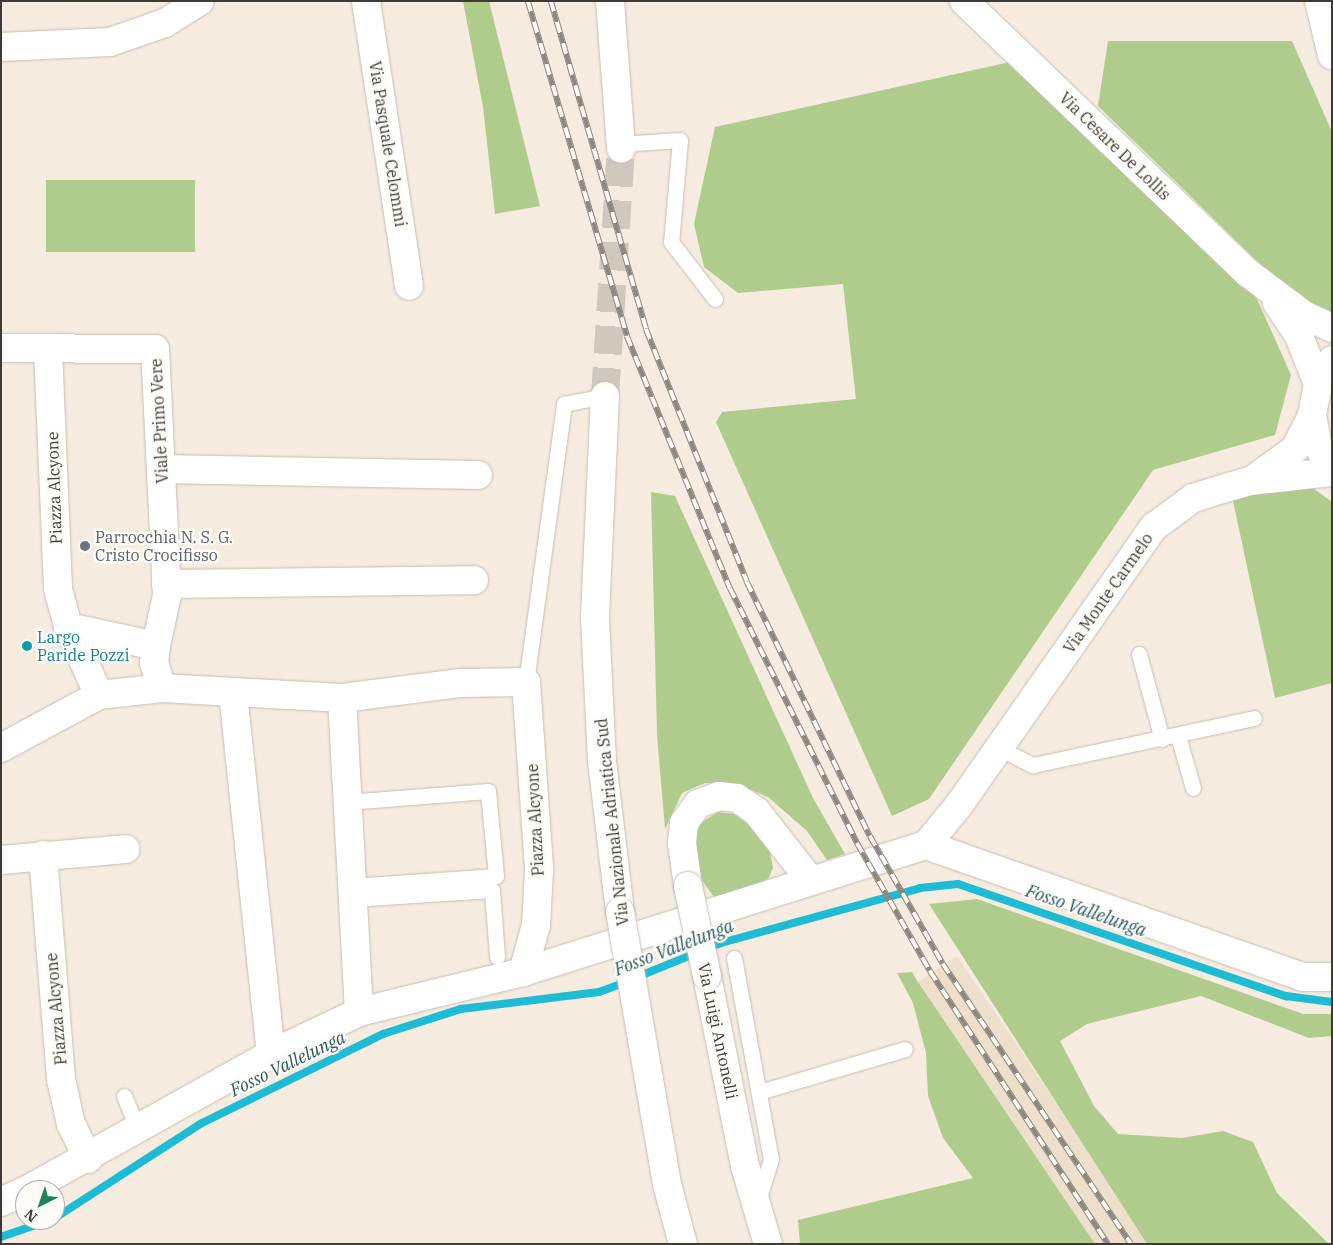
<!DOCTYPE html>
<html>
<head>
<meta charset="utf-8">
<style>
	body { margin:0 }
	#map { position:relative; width:1333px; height:1245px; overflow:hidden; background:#f5ebdf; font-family:"IBM Plex Serif",serif }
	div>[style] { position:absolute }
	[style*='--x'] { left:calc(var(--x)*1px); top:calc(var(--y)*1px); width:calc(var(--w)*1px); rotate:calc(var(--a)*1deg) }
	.built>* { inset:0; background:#eedfcc; transform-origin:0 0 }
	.green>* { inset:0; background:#afcc8c; transform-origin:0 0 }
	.stream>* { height:8px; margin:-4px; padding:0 4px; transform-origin:4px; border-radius:4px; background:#1dbbd4 }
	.secondary-tunnel>* { height:28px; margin-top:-14px; transform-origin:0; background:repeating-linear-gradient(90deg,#d0c8bd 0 28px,transparent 0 42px) }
	.roads { filter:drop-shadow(0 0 1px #c7bdb1) drop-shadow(0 0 1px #c7bdb1) }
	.lane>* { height:15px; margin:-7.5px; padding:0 7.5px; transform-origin:7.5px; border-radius:7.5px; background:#fff }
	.street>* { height:28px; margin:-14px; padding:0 14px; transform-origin:14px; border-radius:14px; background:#fff }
	.secondary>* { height:28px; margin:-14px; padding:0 14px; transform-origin:14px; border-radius:14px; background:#fff }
	.rail>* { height:5.5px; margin-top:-2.75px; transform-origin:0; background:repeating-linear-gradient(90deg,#fefaf5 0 11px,#8d877f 0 22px); box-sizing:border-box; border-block:1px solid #8d877f }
	.bridges { filter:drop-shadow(0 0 1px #c7bdb1) drop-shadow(0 0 1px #c7bdb1) }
	.street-bridge>* { height:28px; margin:-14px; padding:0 14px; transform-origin:14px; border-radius:14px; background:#fff }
	.secondary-bridge>* { height:28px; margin:-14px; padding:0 14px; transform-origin:14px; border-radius:14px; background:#fff }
	.dots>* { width:14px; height:14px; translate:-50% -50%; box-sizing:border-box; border:2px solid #fefaf5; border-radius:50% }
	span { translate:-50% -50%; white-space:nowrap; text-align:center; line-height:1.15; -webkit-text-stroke:5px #fefaf5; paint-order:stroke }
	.street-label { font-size:16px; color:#3e3a36 }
	.worship-label { font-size:16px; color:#5b616d }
	.left { translate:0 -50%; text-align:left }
	.culture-label { font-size:16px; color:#0d838f }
	.water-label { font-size:18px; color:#225b66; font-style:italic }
	.frame { position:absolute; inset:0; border:2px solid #3e3a36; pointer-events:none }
	.north { position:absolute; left:15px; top:1180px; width:50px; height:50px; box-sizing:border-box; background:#fefaf5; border:1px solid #b1ada9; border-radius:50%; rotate:221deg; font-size:14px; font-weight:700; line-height:20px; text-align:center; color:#3e3a36 }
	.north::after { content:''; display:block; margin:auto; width:18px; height:22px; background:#1f845e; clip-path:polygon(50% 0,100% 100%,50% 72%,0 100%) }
</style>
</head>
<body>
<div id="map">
	<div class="built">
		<div style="left:957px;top:956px;width:347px;height:47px;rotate:56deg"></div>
	</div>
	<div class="green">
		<div style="clip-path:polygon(463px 1px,489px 1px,540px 206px,495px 214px,483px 107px)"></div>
		<div style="clip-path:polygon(1108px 41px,1292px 41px,1332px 132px,1332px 318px,1293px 296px,1098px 106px)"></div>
		<div style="clip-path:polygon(1010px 62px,1257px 299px,1291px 375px,1275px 435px,1153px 470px,929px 799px,892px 816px,716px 422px,722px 412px,856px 399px,843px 284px,738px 293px,704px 267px,694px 224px,715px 127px)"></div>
		<div style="left:46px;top:180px;width:149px;height:72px"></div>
		<div style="clip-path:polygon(1306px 483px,1332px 502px,1332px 683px,1275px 698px,1232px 496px)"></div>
		<div style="clip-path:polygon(651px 492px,675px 496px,813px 798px,845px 854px,827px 860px,807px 831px,768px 797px,735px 783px,705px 783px,682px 793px,665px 829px,657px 735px)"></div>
		<div style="clip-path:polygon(718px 812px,734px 814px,749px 825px,770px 852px,773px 868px,768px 879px,716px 900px,702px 880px,693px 844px,699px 824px)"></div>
		<div style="clip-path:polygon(977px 899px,1303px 1014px,1332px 1014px,1332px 1036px,1309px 1038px,1201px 996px,1087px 1024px,1060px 1041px,1094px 1106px,1118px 1134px,1182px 1138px,1223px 1131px,1253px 1142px,1277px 1193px,1328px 1243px,1147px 1244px,929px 904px)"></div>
		<div style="clip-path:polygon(912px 972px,916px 979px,1095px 1244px,800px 1244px,798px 1220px,973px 1178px,943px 1138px,928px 1096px,926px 1053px,913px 1003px,897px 973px)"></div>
	</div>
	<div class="stream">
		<div style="--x:637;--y:977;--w:91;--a:-22"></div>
		<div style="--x:721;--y:943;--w:206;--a:-15.4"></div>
		<div style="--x:920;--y:888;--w:38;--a:-6"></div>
		<div style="--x:958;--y:884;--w:347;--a:18.9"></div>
		<div style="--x:1286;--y:996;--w:46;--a:7.4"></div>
		<div style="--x:55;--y:1218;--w:175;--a:-32.9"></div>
		<div style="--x:202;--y:1123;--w:202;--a:-26.2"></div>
		<div style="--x:383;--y:1034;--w:82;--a:-17.8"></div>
		<div style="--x:461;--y:1009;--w:139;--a:-7"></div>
		<div style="--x:599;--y:992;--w:29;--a:-20"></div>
		<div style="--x:1;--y:1237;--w:52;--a:-19.1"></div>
	</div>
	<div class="secondary-tunnel">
		<div style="--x:605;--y:396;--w:248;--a:-86.3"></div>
	</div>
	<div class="roads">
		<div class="lane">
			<div style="--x:620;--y:144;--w:60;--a:-3.8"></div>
			<div style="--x:680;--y:140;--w:102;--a:95"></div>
			<div style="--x:671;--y:242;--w:72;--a:52.3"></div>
			<div style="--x:1139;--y:654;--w:88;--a:74.9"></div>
			<div style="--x:526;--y:682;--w:281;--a:-82.2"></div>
			<div style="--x:564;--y:404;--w:42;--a:-11"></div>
			<div style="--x:1178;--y:736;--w:54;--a:73.9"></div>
			<div style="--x:999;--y:748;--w:38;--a:27"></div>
			<div style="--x:1033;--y:765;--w:226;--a:-12"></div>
			<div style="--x:347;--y:802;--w:141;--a:-4.5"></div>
			<div style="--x:488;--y:791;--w:85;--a:84.6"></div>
			<div style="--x:496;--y:876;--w:144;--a:176"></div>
			<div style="--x:352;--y:899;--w:140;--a:-3.7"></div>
			<div style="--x:492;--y:890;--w:67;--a:85.7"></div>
			<div style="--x:734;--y:958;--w:204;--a:79.6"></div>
			<div style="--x:771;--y:1159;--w:44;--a:107.2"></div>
			<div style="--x:759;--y:1092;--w:152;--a:-16.4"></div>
			<div style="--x:124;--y:1096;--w:36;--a:67"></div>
		</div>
		<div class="street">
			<div style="--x:366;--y:1;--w:288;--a:81.4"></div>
			<div style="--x:1;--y:348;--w:154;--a:0.4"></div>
			<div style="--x:155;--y:349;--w:246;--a:87.2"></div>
			<div style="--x:167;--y:595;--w:52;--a:102.2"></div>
			<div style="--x:48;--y:349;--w:240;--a:87.6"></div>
			<div style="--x:58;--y:589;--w:39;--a:75"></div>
			<div style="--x:161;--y:469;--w:317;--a:1.1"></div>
			<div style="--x:1255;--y:478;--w:49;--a:-35.9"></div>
			<div style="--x:1295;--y:449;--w:37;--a:-63"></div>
			<div style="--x:166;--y:584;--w:308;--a:-0.7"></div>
			<div style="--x:233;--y:693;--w:363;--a:84"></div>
			<div style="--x:99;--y:695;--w:75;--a:-114.5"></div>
			<div style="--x:68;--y:627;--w:90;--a:12.2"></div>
			<div style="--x:156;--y:646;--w:17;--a:97"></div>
			<div style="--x:154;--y:663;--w:26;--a:72"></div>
			<div style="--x:342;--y:698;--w:314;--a:86.9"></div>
			<div style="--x:1;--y:748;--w:111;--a:-28.4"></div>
			<div style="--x:99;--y:695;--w:63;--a:-6.3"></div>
			<div style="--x:162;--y:688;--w:180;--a:3.2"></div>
			<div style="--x:342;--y:698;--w:120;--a:-7.2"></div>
			<div style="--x:461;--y:683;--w:65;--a:-0.9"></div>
			<div style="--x:526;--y:682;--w:188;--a:86"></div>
			<div style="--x:539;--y:870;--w:55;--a:93.1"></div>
			<div style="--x:536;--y:925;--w:49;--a:105.5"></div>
			<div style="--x:926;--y:845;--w:52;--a:-50.5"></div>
			<div style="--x:959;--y:805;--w:340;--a:-55"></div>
			<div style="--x:1154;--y:527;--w:49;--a:-36.6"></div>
			<div style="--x:1193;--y:498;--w:30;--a:-17"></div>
			<div style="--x:1222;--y:489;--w:29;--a:-16"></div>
			<div style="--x:1250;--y:481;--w:82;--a:-6.3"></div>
			<div style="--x:926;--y:845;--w:399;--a:19.3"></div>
			<div style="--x:1303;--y:977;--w:29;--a:0"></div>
			<div style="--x:43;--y:855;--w:225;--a:85.4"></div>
			<div style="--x:61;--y:1079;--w:46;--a:77.5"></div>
			<div style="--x:71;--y:1124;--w:39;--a:64"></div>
			<div style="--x:1;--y:860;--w:125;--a:-5"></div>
			<div style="--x:688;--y:886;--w:43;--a:-97.9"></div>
			<div style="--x:682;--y:843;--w:20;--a:-84"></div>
			<div style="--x:684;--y:823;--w:24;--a:-54"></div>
			<div style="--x:698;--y:804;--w:22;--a:-21"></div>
			<div style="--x:719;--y:796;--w:18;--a:6"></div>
			<div style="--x:737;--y:798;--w:23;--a:34"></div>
			<div style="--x:756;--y:811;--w:89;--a:51.8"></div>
			<div style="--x:707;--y:976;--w:194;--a:78.7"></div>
			<div style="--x:745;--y:1166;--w:81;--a:73.6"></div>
			<div style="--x:27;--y:1190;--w:279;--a:-29.1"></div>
			<div style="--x:271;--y:1054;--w:98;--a:-25.5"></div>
			<div style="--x:359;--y:1012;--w:169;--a:-13.7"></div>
			<div style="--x:523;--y:972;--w:423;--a:-17.5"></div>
			<div style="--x:1;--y:1202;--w:26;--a:-25"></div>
		</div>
		<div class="secondary">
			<div style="--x:610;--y:1;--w:148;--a:85.7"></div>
			<div style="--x:964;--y:1;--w:393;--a:43.8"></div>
			<div style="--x:1248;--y:273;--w:70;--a:36.9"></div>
			<div style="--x:1304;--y:315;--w:31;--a:25"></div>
			<div style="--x:1319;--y:1;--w:56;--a:76.5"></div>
			<div style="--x:1;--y:47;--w:109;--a:-2.6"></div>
			<div style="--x:110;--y:42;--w:58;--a:-19.1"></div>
			<div style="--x:165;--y:23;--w:41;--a:-32.2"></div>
			<div style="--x:1277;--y:303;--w:40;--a:56"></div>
			<div style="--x:1299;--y:336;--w:52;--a:68.4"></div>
			<div style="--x:1332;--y:360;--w:28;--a:120"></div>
			<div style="--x:1318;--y:384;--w:33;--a:101"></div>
			<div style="--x:1312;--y:416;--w:31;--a:79"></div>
			<div style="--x:1318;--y:446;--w:27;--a:59"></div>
			<div style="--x:605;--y:396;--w:222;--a:92.6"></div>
			<div style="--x:595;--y:618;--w:143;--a:87.2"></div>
			<div style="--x:602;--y:761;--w:152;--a:83.2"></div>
		</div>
	</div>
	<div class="rail">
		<div style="--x:528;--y:1;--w:349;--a:73.5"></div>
		<div style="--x:627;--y:336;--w:272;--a:67.8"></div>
		<div style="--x:730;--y:588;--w:285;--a:63.5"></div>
		<div style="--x:857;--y:843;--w:147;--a:60.3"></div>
		<div style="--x:930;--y:971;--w:326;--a:56.9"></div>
		<div style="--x:551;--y:1;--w:341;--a:73.8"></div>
		<div style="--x:646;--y:329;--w:272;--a:68.2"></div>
		<div style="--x:747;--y:582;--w:282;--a:64.2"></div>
		<div style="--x:870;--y:836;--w:147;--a:60.3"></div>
		<div style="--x:943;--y:964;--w:337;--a:56.1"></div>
	</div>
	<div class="bridges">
		<div class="street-bridge">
			<div style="--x:688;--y:886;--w:92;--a:78.1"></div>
		</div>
		<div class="secondary-bridge">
			<div style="--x:620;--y:912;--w:276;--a:80.2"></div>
			<div style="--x:667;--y:1184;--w:62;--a:75.1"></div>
		</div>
	</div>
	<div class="dots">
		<div style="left:85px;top:546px;background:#6b7280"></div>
		<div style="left:27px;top:646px;background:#0f9aa8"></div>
	</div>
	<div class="street-label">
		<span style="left:388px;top:144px;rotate:81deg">Via Pasquale Celommi</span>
		<span style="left:1115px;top:146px;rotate:44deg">Via Cesare De Lollis</span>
		<span style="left:159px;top:421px;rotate:-93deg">Viale Primo Vere</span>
		<span style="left:54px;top:488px;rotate:-92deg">Piazza Alcyone</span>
		<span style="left:1108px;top:593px;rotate:-55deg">Via Monte Carmelo</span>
		<span style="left:535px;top:820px;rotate:-93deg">Piazza Alcyone</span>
		<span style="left:612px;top:822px;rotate:-96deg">Via Nazionale Adriatica Sud</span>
		<span style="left:56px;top:1009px;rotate:-95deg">Piazza Alcyone</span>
		<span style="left:718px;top:1031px;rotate:78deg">Via Luigi Antonelli</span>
	</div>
	<div class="worship-label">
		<span class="left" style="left:95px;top:546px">Parrocchia N. S. G.<br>Cristo Crocifisso</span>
	</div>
	<div class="culture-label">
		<span class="left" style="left:37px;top:646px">Largo<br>Paride Pozzi</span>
	</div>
	<div class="water-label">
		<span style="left:1086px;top:911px;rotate:19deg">Fosso Vallelunga</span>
		<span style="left:674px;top:948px;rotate:-21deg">Fosso Vallelunga</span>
		<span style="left:288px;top:1064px;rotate:-26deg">Fosso Vallelunga</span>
	</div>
	<div class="frame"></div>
	<div class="north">N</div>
</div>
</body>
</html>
